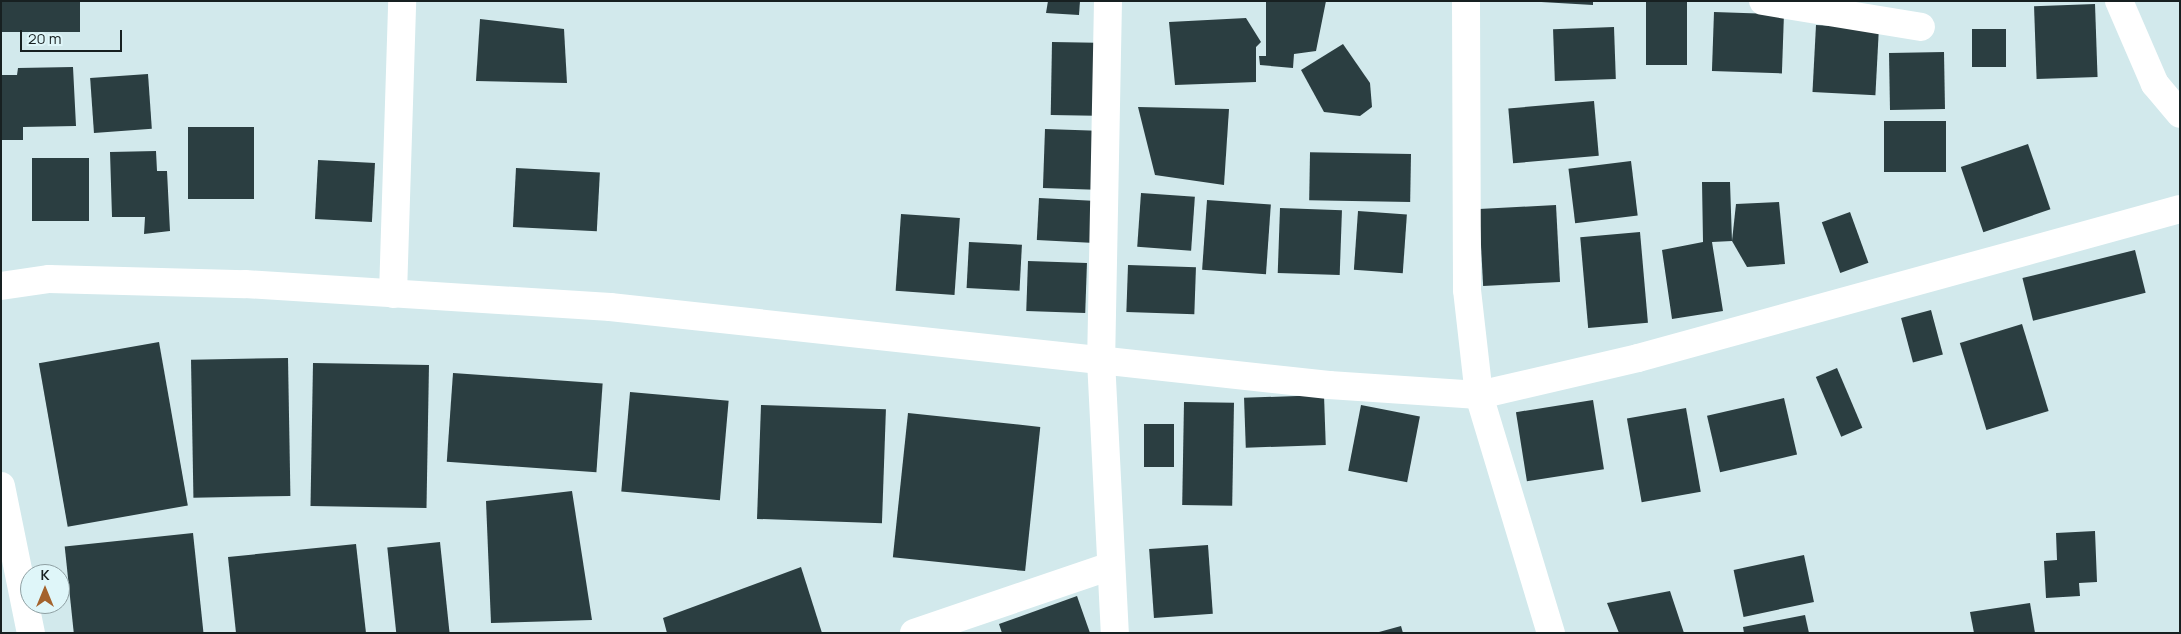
<!DOCTYPE html>
<html>
<head>
<meta charset="utf-8">
<style>
	body { margin:0 }
	#map { position:relative; width:2181px; height:634px; overflow:hidden; background:#d2e9ec; font-family:Manrope,sans-serif }
	div>[style] { position:absolute }
	[style*='--x'] { left:calc(var(--x)*1px); top:calc(var(--y)*1px); width:calc(var(--w)*1px); rotate:calc(var(--a)*1deg) }
	.building>* { inset:0; background:#2b3e41; transform-origin:0 0 }
	.minor>* { height:28px; margin:-14px; padding:0 14px; transform-origin:14px; border-radius:14px; background:#fff }
	span { translate:-50% -50%; white-space:nowrap; text-align:center; line-height:1.15; -webkit-text-stroke:5px #dff6f9; paint-order:stroke }
	.frame { position:absolute; inset:0; border:2px solid #172021; pointer-events:none }
	.north { position:absolute; left:20px; top:564px; width:50px; height:50px; box-sizing:border-box; background:#dff6f9; border:1px solid #8fa0a3; border-radius:50%; rotate:0deg; font-size:14px; font-weight:700; line-height:20px; text-align:center; color:#172021 }
	.north::after { content:''; display:block; margin:auto; width:18px; height:22px; background:#a4632d; clip-path:polygon(50% 0,100% 100%,50% 72%,0 100%) }
	.scale { position:absolute; left:20px; top:30px; width:102px; height:22px; box-sizing:border-box; border:2px solid #172021; border-top:0; padding-left:6px; font-size:15px; line-height:18px; white-space:nowrap; color:#172021; -webkit-text-stroke:4px #dff6f9; paint-order:stroke }
</style>
</head>
<body>
<div id="map">
	<div class="building">
		<div style="left:1px;top:1px;width:79px;height:31px"></div>
		<div style="clip-path:polygon(1048px 1px,1080px 1px,1079px 15px,1046px 13px)"></div>
		<div style="clip-path:polygon(1266px 1px,1326px 1px,1316px 51px,1294px 54px,1293px 68px,1260px 65px,1259px 56px,1266px 56px)"></div>
		<div style="clip-path:polygon(1522px 1px,1593px 1px,1593px 5px)"></div>
		<div style="left:1646px;top:1px;width:41px;height:64px"></div>
		<div style="left:2095px;top:4px;width:73px;height:61px;rotate:88deg"></div>
		<div style="left:1714px;top:12px;width:70px;height:59px;rotate:2deg"></div>
		<div style="clip-path:polygon(1246px 18px,1261px 42px,1256px 47px,1256px 82px,1175px 85px,1169px 22px)"></div>
		<div style="clip-path:polygon(480px 19px,564px 29px,567px 83px,476px 81px)"></div>
		<div style="left:1816px;top:25px;width:63px;height:67px;rotate:3deg"></div>
		<div style="left:1614px;top:27px;width:52px;height:61px;rotate:88deg"></div>
		<div style="left:1972px;top:29px;width:34px;height:38px"></div>
		<div style="left:1052px;top:42px;width:44px;height:73px;rotate:1deg"></div>
		<div style="clip-path:polygon(1343px 44px,1370px 83px,1372px 107px,1360px 116px,1324px 112px,1301px 70px)"></div>
		<div style="left:1944px;top:52px;width:57px;height:55px;rotate:89deg"></div>
		<div style="clip-path:polygon(73px 67px,76px 126px,23px 127px,23px 140px,1px 140px,1px 75px,17px 75px,18px 68px)"></div>
		<div style="left:148px;top:74px;width:55px;height:58px;rotate:86deg"></div>
		<div style="left:1594px;top:101px;width:55px;height:86px;rotate:85deg"></div>
		<div style="clip-path:polygon(1138px 107px,1229px 109px,1224px 185px,1155px 175px)"></div>
		<div style="left:1884px;top:121px;width:62px;height:51px"></div>
		<div style="left:254px;top:127px;width:72px;height:66px;rotate:90deg"></div>
		<div style="left:1045px;top:129px;width:52px;height:59px;rotate:2deg"></div>
		<div style="left:2028px;top:144px;width:69px;height:71px;rotate:71deg"></div>
		<div style="clip-path:polygon(156px 151px,157px 171px,167px 171px,170px 231px,144px 234px,145px 217px,112px 217px,110px 152px)"></div>
		<div style="left:1411px;top:154px;width:48px;height:101px;rotate:91deg"></div>
		<div style="left:89px;top:158px;width:63px;height:57px;rotate:90deg"></div>
		<div style="left:1631px;top:161px;width:55px;height:63px;rotate:83deg"></div>
		<div style="left:375px;top:163px;width:59px;height:57px;rotate:93deg"></div>
		<div style="left:516px;top:168px;width:84px;height:59px;rotate:3deg"></div>
		<div style="clip-path:polygon(1702px 182px,1730px 182px,1732px 241px,1712px 242px,1723px 311px,1672px 319px,1662px 250px,1703px 242px)"></div>
		<div style="left:1141px;top:193px;width:54px;height:54px;rotate:4deg"></div>
		<div style="left:1039px;top:198px;width:58px;height:42px;rotate:3deg"></div>
		<div style="left:1207px;top:200px;width:64px;height:70px;rotate:4deg"></div>
		<div style="clip-path:polygon(1779px 202px,1785px 264px,1747px 267px,1732px 241px,1736px 204px)"></div>
		<div style="left:1556px;top:205px;width:77px;height:77px;rotate:87deg"></div>
		<div style="left:1280px;top:208px;width:62px;height:65px;rotate:2deg"></div>
		<div style="left:1358px;top:211px;width:49px;height:59px;rotate:4deg"></div>
		<div style="left:1850px;top:212px;width:54px;height:30px;rotate:70deg"></div>
		<div style="left:901px;top:214px;width:59px;height:77px;rotate:4deg"></div>
		<div style="left:1640px;top:232px;width:91px;height:60px;rotate:85deg"></div>
		<div style="left:969px;top:242px;width:53px;height:46px;rotate:3deg"></div>
		<div style="left:2135px;top:250px;width:44px;height:116px;rotate:76deg"></div>
		<div style="left:1028px;top:261px;width:59px;height:50px;rotate:2deg"></div>
		<div style="left:1128px;top:265px;width:68px;height:47px;rotate:2deg"></div>
		<div style="left:1931px;top:310px;width:46px;height:31px;rotate:75deg"></div>
		<div style="left:2022px;top:324px;width:91px;height:65px;rotate:73deg"></div>
		<div style="left:159px;top:342px;width:166px;height:122px;rotate:80deg"></div>
		<div style="left:288px;top:358px;width:138px;height:97px;rotate:89deg"></div>
		<div style="left:313px;top:363px;width:116px;height:143px;rotate:1deg"></div>
		<div style="left:1837px;top:368px;width:65px;height:23px;rotate:67deg"></div>
		<div style="left:453px;top:373px;width:150px;height:89px;rotate:4deg"></div>
		<div style="left:630px;top:392px;width:99px;height:100px;rotate:5deg"></div>
		<div style="left:1324px;top:395px;width:50px;height:80px;rotate:88deg"></div>
		<div style="left:1784px;top:398px;width:58px;height:79px;rotate:77deg"></div>
		<div style="left:1593px;top:400px;width:70px;height:78px;rotate:81deg"></div>
		<div style="left:1184px;top:402px;width:50px;height:103px;rotate:1deg"></div>
		<div style="left:761px;top:405px;width:125px;height:114px;rotate:2deg"></div>
		<div style="left:1361px;top:405px;width:60px;height:67px;rotate:11deg"></div>
		<div style="left:1686px;top:408px;width:85px;height:60px;rotate:80deg"></div>
		<div style="left:908px;top:413px;width:133px;height:145px;rotate:6deg"></div>
		<div style="left:1144px;top:424px;width:30px;height:43px"></div>
		<div style="clip-path:polygon(572px 491px,592px 620px,491px 623px,486px 501px)"></div>
		<div style="clip-path:polygon(2095px 531px,2097px 582px,2079px 583px,2080px 596px,2046px 598px,2044px 561px,2057px 560px,2056px 533px)"></div>
		<div style="left:193px;top:533px;width:100px;height:129px;rotate:84deg"></div>
		<div style="left:440px;top:542px;width:92px;height:53px;rotate:84deg"></div>
		<div style="clip-path:polygon(356px 544px,366px 633px,236px 633px,228px 557px)"></div>
		<div style="left:1208px;top:545px;width:69px;height:59px;rotate:86deg"></div>
		<div style="left:1804px;top:555px;width:48px;height:72px;rotate:78deg"></div>
		<div style="clip-path:polygon(801px 567px,822px 633px,667px 633px,663px 618px)"></div>
		<div style="clip-path:polygon(1670px 591px,1684px 633px,1619px 633px,1607px 603px)"></div>
		<div style="clip-path:polygon(1077px 596px,1090px 633px,1002px 633px,999px 624px)"></div>
		<div style="clip-path:polygon(2030px 603px,2035px 633px,1974px 633px,1970px 612px)"></div>
		<div style="clip-path:polygon(1805px 615px,1809px 633px,1744px 633px,1743px 627px)"></div>
		<div style="clip-path:polygon(1401px 626px,1403px 633px,1380px 633px,1379px 632px)"></div>
	</div>
	<div class="minor">
		<div style="--x:1108;--y:1;--w:359;--a:91.1"></div>
		<div style="--x:1101;--y:360;--w:273;--a:87.1"></div>
		<div style="--x:1466;--y:1;--w:289;--a:89.8"></div>
		<div style="--x:1467;--y:290;--w:106;--a:83.5"></div>
		<div style="--x:1479;--y:395;--w:249;--a:73.2"></div>
		<div style="--x:1763;--y:1;--w:160;--a:9.3"></div>
		<div style="--x:2119;--y:1;--w:90;--a:66.6"></div>
		<div style="--x:2155;--y:84;--w:39;--a:50"></div>
		<div style="--x:1;--y:286;--w:49;--a:-8.3"></div>
		<div style="--x:49;--y:279;--w:196;--a:1.5"></div>
		<div style="--x:245;--y:284;--w:366;--a:3.6"></div>
		<div style="--x:610;--y:307;--w:723;--a:6.19"></div>
		<div style="--x:1329;--y:385;--w:150;--a:3.8"></div>
		<div style="--x:1479;--y:395;--w:163;--a:-13.1"></div>
		<div style="--x:1638;--y:358;--w:562;--a:-15.37"></div>
		<div style="--x:393;--y:294;--w:293;--a:-88.2"></div>
		<div style="--x:1;--y:486;--w:150;--a:78.5"></div>
		<div style="--x:914;--y:633;--w:208;--a:-18.8"></div>
	</div>
	<div class="frame"></div>
	<div class="north">K</div>
	<div class="scale">20 m</div>
</div>
</body>
</html>
